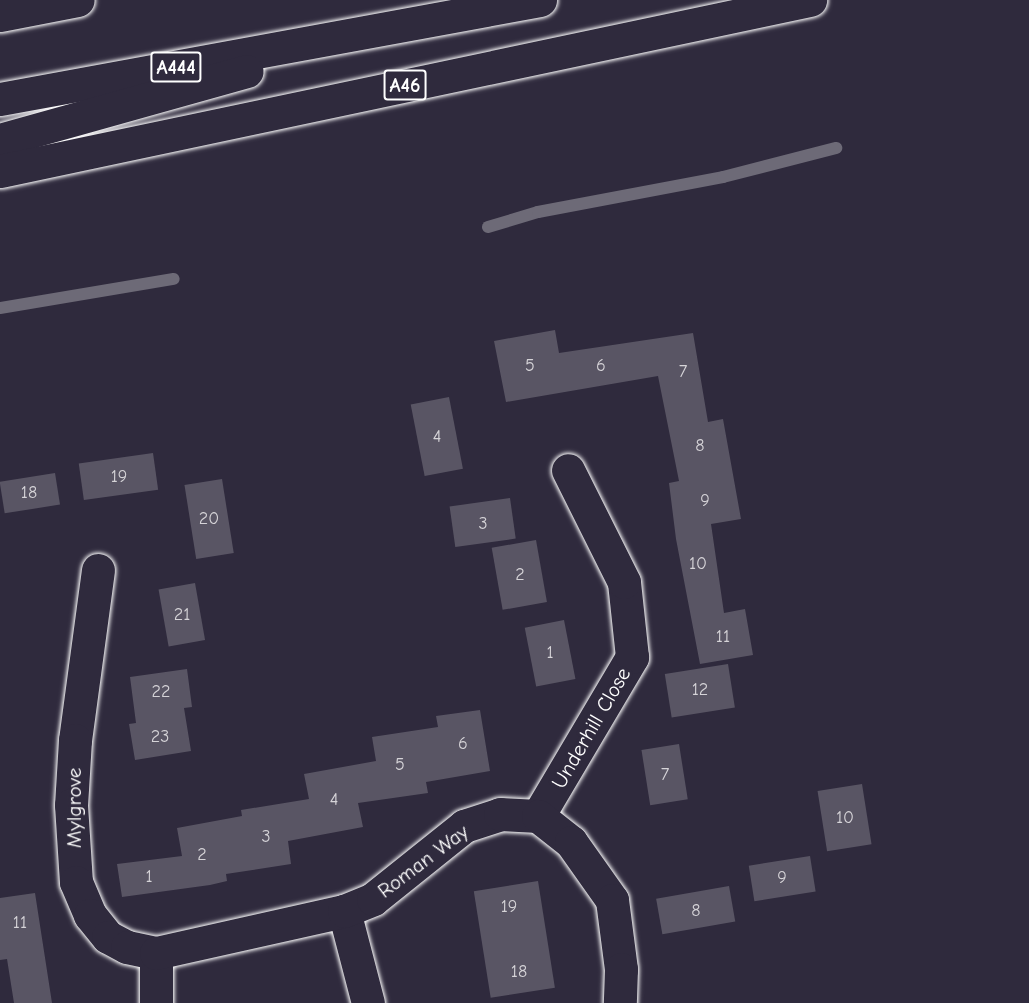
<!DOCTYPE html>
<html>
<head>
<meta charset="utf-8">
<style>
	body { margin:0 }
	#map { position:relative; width:1029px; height:1003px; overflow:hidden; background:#2f2a3d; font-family:"Comic Neue",sans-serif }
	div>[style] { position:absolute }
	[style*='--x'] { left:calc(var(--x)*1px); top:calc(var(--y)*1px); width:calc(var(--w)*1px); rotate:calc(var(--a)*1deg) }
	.stream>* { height:12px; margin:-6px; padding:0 6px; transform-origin:6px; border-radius:6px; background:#6d6a77 }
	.building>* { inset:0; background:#595564; transform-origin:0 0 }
	.roads { filter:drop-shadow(0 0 2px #fff) drop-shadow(0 0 2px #fff) }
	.street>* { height:33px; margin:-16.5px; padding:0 16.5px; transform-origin:16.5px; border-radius:16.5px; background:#2f2a3d }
	.highway>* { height:33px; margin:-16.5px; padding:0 16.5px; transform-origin:16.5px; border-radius:16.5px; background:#2f2a3d }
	span { translate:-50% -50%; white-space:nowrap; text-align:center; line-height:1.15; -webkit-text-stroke:6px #2f2a3d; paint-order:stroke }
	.number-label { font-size:18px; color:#d6d4d8 }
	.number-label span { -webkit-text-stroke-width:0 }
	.shield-label span { padding:2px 4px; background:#2f2a3d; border:2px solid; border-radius:4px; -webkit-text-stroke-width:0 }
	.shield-label { font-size:20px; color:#fff; font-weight:700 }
	.street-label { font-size:21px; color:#fff }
</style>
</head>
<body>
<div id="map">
	<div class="stream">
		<div style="--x:488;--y:227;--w:52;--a:-16.7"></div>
		<div style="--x:538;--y:212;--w:188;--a:-10.7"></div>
		<div style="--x:723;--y:177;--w:117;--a:-14.4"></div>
		<div style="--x:0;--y:308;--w:176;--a:-9.5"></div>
	</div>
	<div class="building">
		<div style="clip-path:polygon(555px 330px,559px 353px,693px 333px,708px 422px,723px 419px,741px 519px,711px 524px,724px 613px,745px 609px,753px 655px,700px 664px,676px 539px,669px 483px,679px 481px,658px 376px,506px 402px,494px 341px)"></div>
		<div style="left:449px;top:397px;width:73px;height:39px;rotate:79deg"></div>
		<div style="left:153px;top:453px;width:37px;height:75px;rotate:82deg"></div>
		<div style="left:55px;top:473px;width:32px;height:56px;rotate:81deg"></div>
		<div style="left:222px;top:479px;width:75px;height:38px;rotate:81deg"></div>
		<div style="left:510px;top:498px;width:41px;height:61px;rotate:82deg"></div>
		<div style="left:536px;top:540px;width:63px;height:45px;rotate:80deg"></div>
		<div style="left:195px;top:583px;width:58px;height:37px;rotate:80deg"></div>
		<div style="left:564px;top:620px;width:60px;height:40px;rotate:79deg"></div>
		<div style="left:728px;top:664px;width:44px;height:64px;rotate:81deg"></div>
		<div style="clip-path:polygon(187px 669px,192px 707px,184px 708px,191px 751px,135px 760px,129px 724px,136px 723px,130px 677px)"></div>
		<div style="clip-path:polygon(480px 710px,490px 771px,426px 782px,428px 793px,358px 803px,363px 827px,288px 841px,291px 864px,226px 874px,227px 881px,210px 885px,122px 897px,117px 864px,182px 856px,177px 828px,242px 816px,241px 810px,309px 799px,304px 774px,376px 761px,372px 737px,438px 727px,436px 716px)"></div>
		<div style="left:679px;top:744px;width:56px;height:38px;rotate:81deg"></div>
		<div style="left:862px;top:784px;width:61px;height:45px;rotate:81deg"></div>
		<div style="left:810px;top:856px;width:36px;height:62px;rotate:81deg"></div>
		<div style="left:538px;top:881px;width:108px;height:65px;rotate:81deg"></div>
		<div style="left:729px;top:886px;width:36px;height:74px;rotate:80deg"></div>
		<div style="clip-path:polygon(35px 893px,52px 1003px,14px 1003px,7px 959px,0 960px,0 898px)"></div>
	</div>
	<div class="roads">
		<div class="street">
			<div style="--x:98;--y:570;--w:172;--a:97.7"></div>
			<div style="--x:75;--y:740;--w:65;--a:93.5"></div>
			<div style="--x:71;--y:805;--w:77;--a:86.3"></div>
			<div style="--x:76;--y:882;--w:36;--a:67"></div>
			<div style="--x:90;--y:915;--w:28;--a:51"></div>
			<div style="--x:108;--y:937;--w:21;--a:28"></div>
			<div style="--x:127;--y:947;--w:30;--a:12"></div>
			<div style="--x:156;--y:953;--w:50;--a:90"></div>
			<div style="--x:538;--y:816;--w:185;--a:-59.4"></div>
			<div style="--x:632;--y:657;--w:75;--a:-96.1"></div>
			<div style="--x:624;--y:582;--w:125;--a:-116.6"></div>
			<div style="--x:344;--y:911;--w:95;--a:75.4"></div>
			<div style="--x:156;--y:953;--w:193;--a:-12.6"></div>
			<div style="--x:344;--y:911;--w:31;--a:-22"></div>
			<div style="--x:373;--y:899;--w:117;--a:-38.7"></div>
			<div style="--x:464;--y:826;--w:38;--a:-18"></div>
			<div style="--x:500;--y:814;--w:38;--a:3"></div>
			<div style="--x:538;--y:816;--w:42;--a:38.2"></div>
			<div style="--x:571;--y:842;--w:71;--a:54.7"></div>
			<div style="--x:612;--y:900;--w:70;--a:82.6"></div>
			<div style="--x:621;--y:969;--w:34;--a:92"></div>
		</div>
		<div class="highway">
			<div style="--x:0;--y:15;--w:79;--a:-10.9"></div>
			<div style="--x:0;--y:99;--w:549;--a:-10.39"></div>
			<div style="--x:0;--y:140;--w:256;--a:-15.6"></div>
			<div style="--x:0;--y:171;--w:828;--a:-11.92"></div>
		</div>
	</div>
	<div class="number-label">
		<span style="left:530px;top:366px">5</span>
		<span style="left:601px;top:366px">6</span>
		<span style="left:683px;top:372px">7</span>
		<span style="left:437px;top:437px">4</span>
		<span style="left:700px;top:446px">8</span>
		<span style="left:119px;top:477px">19</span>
		<span style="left:29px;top:493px">18</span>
		<span style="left:705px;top:501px">9</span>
		<span style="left:209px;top:519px">20</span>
		<span style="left:483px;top:524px">3</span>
		<span style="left:698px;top:564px">10</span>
		<span style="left:520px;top:575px">2</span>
		<span style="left:182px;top:615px">21</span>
		<span style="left:723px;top:637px">11</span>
		<span style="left:550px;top:653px">1</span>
		<span style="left:700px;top:690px">12</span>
		<span style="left:161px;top:692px">22</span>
		<span style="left:160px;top:737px">23</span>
		<span style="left:463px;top:744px">6</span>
		<span style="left:400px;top:765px">5</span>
		<span style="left:665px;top:775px">7</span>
		<span style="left:334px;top:800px">4</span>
		<span style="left:845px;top:818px">10</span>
		<span style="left:266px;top:837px">3</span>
		<span style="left:202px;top:855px">2</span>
		<span style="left:149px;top:877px">1</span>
		<span style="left:782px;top:878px">9</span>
		<span style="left:509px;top:907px">19</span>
		<span style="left:696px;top:911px">8</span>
		<span style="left:20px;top:923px">11</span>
		<span style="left:519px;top:972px">18</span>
	</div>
	<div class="shield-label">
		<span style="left:176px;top:67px">A444</span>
		<span style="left:405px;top:85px">A46</span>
	</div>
	<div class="street-label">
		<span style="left:591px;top:728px;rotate:-60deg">Underhill Close</span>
		<span style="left:74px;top:808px;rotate:-90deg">Mylgrove</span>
		<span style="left:423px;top:861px;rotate:-37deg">Roman Way</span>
	</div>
</div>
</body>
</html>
